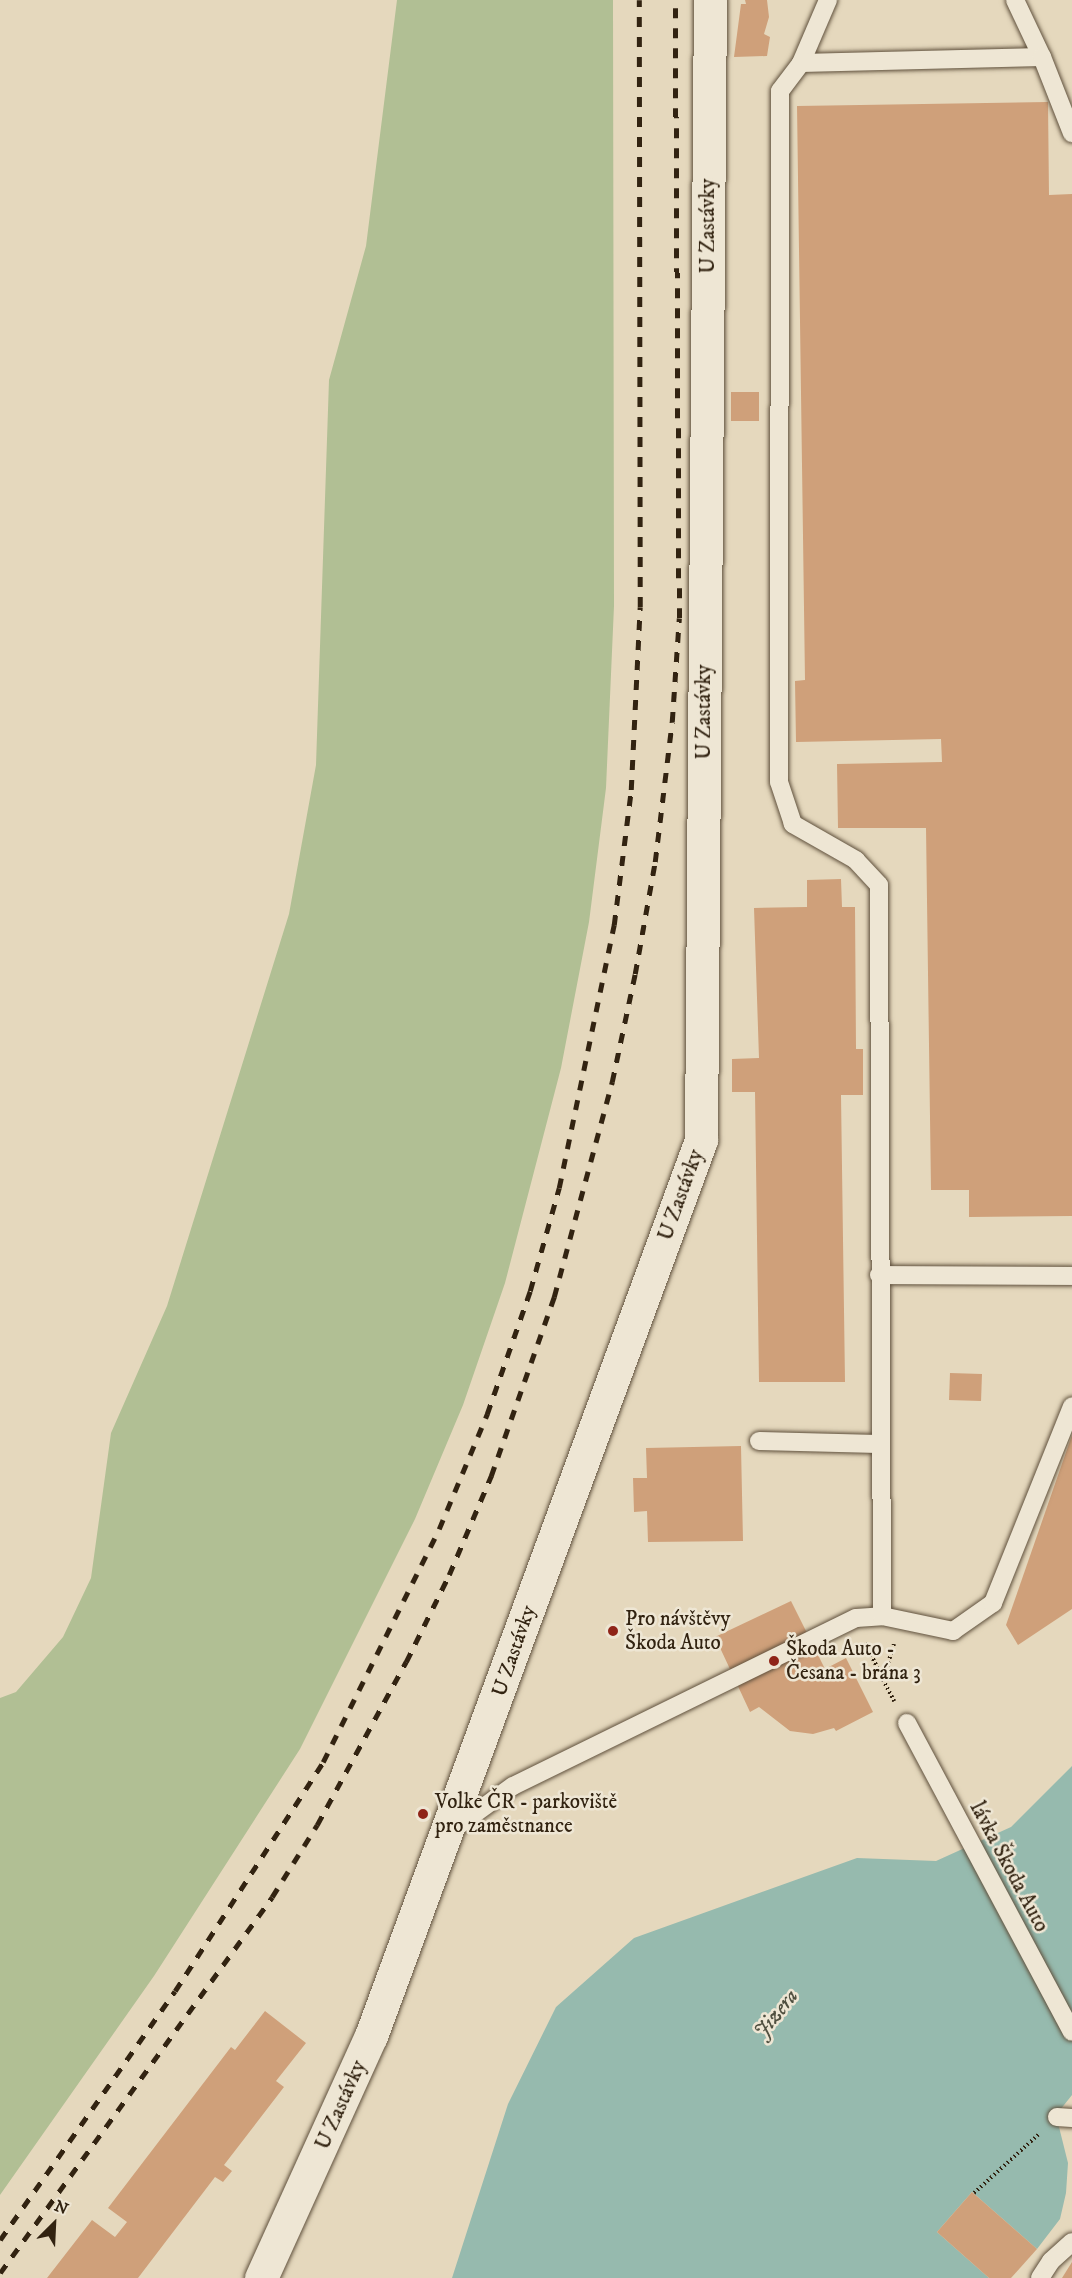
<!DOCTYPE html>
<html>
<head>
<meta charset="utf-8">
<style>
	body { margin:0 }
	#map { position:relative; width:1072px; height:2278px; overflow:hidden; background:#e5d8bd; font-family:"IM FELL DW Pica",serif }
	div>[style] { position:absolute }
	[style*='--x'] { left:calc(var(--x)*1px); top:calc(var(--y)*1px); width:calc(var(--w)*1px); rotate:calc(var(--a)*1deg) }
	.green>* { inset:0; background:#b1bf94 }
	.water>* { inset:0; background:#96baae }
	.building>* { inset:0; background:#cfa07a; transform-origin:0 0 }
	.path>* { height:4px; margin-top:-2px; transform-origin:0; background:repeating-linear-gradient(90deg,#322311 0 1.5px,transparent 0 4.5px) }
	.roads { filter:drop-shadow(0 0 2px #5f503c) drop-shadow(0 0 2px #5f503c) }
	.lane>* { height:18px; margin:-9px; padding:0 9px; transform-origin:9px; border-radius:9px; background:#eee6d4 }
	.street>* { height:33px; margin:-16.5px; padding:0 16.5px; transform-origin:16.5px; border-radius:16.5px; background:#eee6d4 }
	.rail>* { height:4.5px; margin-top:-2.25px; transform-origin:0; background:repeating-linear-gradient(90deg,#322311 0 10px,transparent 0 20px) }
	.dots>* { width:16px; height:16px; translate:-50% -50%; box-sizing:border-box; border:3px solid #eee6d4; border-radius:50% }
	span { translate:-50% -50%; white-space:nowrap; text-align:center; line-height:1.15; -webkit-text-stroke:5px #eee6d4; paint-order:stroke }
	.street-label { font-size:21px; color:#322311 }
	.poi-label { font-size:21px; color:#322311 }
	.left { translate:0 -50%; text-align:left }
	.water-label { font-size:22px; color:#505040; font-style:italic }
	.north { position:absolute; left:24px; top:2194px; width:60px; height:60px; -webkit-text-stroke:4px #eee6d4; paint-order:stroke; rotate:24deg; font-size:16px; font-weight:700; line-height:24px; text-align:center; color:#322311 }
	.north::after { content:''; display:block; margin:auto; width:21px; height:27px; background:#322311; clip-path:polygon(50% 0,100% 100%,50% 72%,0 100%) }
</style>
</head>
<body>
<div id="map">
	<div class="green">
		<div style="clip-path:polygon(397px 0,613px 0,614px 606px,606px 788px,589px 922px,561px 1068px,505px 1283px,463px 1405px,415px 1519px,300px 1749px,154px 1976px,0 2195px,0 1698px,16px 1692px,63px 1637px,91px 1578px,111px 1433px,167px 1306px,289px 914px,316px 765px,329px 380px,366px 246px)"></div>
	</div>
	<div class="water">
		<div style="clip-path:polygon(1072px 1766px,1072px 2095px,1056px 2115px,1068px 2163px,1066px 2193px,1060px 2219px,1037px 2249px,972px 2192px,937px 2232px,989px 2278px,452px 2278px,508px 2104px,556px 2007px,634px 1938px,857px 1858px,936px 1861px,1011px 1827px)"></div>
	</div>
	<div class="building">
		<div style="clip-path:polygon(745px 0,767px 0,769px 17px,764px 34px,770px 37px,767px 56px,734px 57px,741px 4px,746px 4px)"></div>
		<div style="clip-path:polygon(1048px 102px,1049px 195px,1072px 194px,1072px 1216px,969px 1217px,969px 1190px,931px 1190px,926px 828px,838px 828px,837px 764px,942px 762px,941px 739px,796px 742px,795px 681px,805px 680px,797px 106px)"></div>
		<div style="left:731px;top:392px;width:28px;height:29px"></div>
		<div style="clip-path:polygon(841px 879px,842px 907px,855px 907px,856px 1049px,863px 1049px,863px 1095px,841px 1095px,845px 1382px,759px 1382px,755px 1092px,732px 1092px,732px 1059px,759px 1058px,754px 908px,807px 907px,807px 880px)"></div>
		<div style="left:950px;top:1373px;width:32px;height:27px;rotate:2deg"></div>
		<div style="clip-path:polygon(1072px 1435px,1072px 1609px,1018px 1645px,1006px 1625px)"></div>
		<div style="clip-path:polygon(741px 1446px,743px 1541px,648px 1542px,647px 1511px,634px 1512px,633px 1478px,647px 1478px,646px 1448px)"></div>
		<div style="clip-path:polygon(791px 1601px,825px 1669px,846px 1658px,873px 1712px,836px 1731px,834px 1728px,813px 1734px,790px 1731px,759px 1707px,750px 1712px,715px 1637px)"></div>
		<div style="clip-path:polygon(265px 2011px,306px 2043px,276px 2081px,284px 2087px,224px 2165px,232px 2171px,223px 2182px,215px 2177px,138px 2278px,47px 2278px,92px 2220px,115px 2237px,127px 2222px,108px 2208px,231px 2047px,235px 2050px)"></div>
		<div style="clip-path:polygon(972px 2192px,1037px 2249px,1011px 2278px,989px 2278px,937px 2232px)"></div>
		<div style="clip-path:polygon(1072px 2262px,1072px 2278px,1062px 2278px)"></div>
	</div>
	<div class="path">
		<div style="--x:865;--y:1643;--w:40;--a:63.4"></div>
		<div style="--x:894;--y:1644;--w:38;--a:107"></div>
		<div style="--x:883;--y:1680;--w:24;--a:62"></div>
		<div style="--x:974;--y:2193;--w:88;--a:-42.2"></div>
	</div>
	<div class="roads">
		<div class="lane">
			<div style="--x:1015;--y:0;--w:63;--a:64.7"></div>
			<div style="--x:801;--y:63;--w:69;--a:-66.8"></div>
			<div style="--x:879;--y:1275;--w:193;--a:0.3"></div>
			<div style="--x:759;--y:1441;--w:120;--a:1.4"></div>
			<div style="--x:882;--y:1616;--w:73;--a:11.9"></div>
			<div style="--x:953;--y:1631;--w:49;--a:-35"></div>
			<div style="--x:993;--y:1603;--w:212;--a:-68.1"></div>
			<div style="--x:907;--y:1723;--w:350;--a:61.9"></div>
			<div style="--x:448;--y:1833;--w:80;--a:-35.9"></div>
			<div style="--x:513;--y:1786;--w:382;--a:-26.1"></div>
			<div style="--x:856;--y:1618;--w:26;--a:-4"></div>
			<div style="--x:882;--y:1616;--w:731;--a:-90.24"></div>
			<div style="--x:879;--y:885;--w:34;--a:-133"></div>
			<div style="--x:856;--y:860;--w:73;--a:-150.3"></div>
			<div style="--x:793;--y:824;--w:44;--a:-108.4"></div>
			<div style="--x:779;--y:782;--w:691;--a:-89.92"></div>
			<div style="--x:780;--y:91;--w:35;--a:-53"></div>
			<div style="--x:801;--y:63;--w:241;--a:-1.4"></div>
			<div style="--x:1042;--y:57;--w:82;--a:68.5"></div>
			<div style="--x:1057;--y:2117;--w:15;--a:4"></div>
			<div style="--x:1040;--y:2278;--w:20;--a:-57"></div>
			<div style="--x:1051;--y:2261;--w:28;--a:-42"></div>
		</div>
		<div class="street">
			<div style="--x:261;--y:2278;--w:266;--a:-65.6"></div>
			<div style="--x:371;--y:2036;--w:955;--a:-69.78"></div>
			<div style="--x:701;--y:1140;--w:1140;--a:-89.55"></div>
		</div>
	</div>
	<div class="rail">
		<div style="--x:0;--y:2240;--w:304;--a:-54.9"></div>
		<div style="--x:175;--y:1991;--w:273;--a:-57.1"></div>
		<div style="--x:323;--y:1762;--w:260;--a:-63.5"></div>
		<div style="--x:439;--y:1529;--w:125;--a:-67.3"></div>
		<div style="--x:487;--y:1414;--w:130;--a:-70.7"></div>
		<div style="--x:530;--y:1291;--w:107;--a:-74.3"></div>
		<div style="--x:559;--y:1188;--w:269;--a:-78.2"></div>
		<div style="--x:614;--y:925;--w:136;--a:-82.8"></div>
		<div style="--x:631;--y:790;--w:183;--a:-87.2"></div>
		<div style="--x:640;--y:607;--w:607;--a:-90.09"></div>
		<div style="--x:0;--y:2273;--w:464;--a:-54.1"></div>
		<div style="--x:272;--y:1897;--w:85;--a:-58"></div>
		<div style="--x:317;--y:1825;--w:186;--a:-61.4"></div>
		<div style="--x:406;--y:1662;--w:97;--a:-63.7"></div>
		<div style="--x:449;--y:1575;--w:108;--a:-67"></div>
		<div style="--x:491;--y:1476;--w:190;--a:-70.6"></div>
		<div style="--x:554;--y:1297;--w:223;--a:-74.9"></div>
		<div style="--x:612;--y:1082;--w:110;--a:-78"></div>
		<div style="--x:635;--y:974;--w:114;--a:-79.9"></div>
		<div style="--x:655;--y:862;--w:141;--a:-83.1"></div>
		<div style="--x:672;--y:722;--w:104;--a:-86.1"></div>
		<div style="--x:679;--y:618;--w:618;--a:-90.37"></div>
	</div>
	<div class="dots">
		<div style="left:613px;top:1631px;background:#8f2418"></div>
		<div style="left:774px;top:1661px;background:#8f2418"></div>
		<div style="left:423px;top:1814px;background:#8f2418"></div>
	</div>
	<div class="street-label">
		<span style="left:708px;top:226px;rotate:-90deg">U Zastávky</span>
		<span style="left:704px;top:712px;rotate:-90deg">U Zastávky</span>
		<span style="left:681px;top:1195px;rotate:-70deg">U Zastávky</span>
		<span style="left:514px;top:1651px;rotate:-71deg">U Zastávky</span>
		<span style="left:1009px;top:1867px;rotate:62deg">lávka Škoda Auto</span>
		<span style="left:341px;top:2105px;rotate:-66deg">U Zastávky</span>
	</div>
	<div class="poi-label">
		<span class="left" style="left:625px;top:1631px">Pro návštěvy<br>Škoda Auto</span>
		<span class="left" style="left:786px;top:1661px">Škoda Auto -<br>Česana - brána 3</span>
		<span class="left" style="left:435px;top:1814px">Volke ČR - parkoviště<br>pro zaměstnance</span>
	</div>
	<div class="water-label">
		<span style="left:776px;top:2014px;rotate:-51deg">Jizera</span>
	</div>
	<div class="north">N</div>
</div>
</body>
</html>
